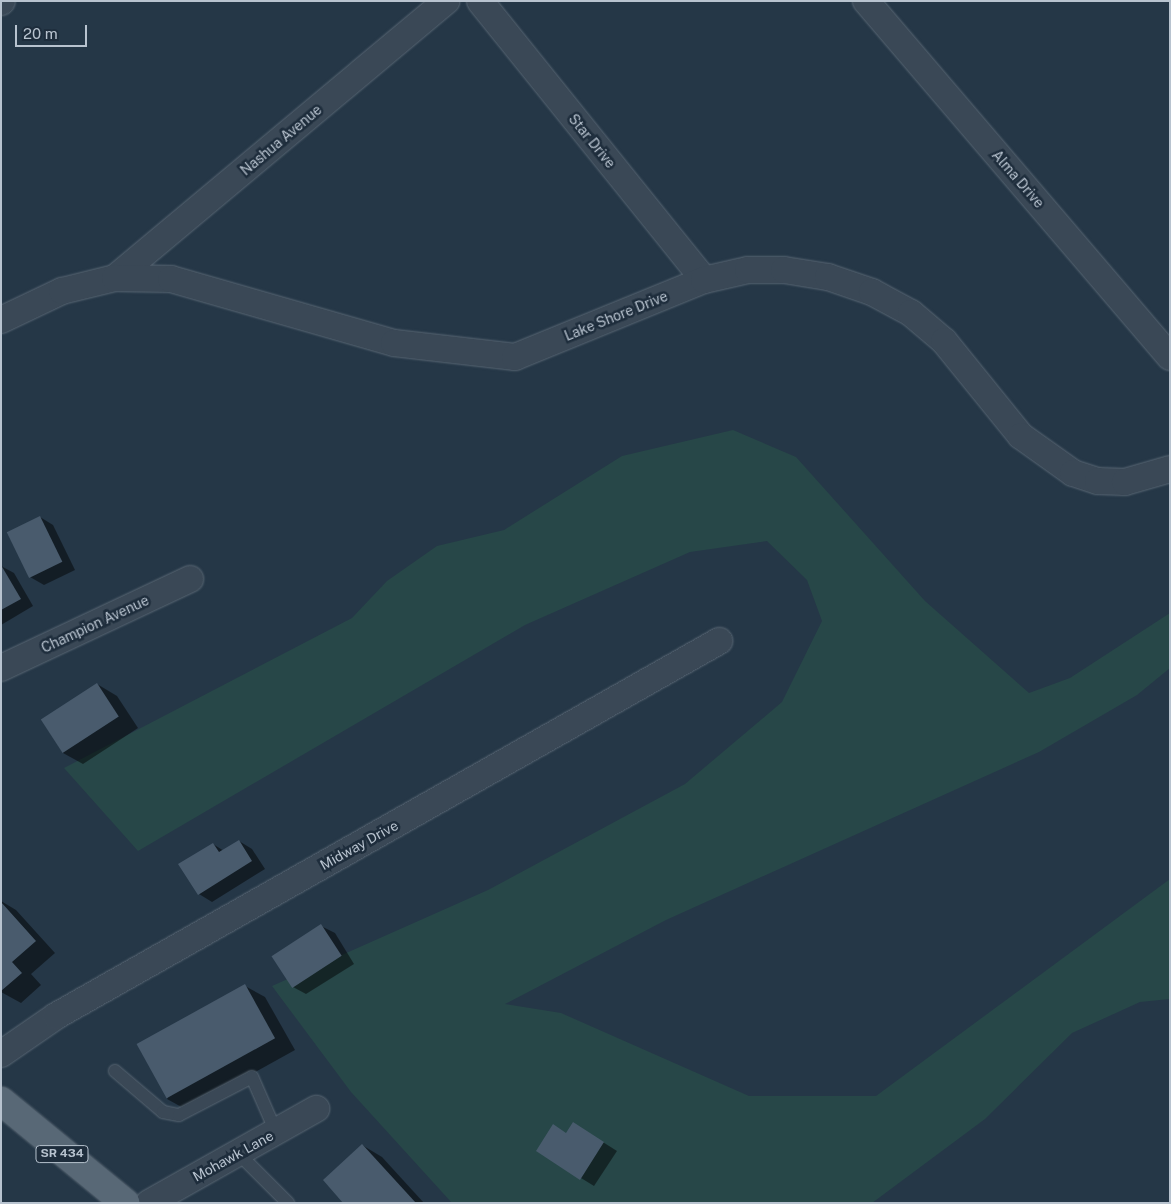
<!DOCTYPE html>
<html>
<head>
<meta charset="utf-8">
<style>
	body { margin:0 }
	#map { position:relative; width:1171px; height:1204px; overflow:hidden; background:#253747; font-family:"Public Sans",sans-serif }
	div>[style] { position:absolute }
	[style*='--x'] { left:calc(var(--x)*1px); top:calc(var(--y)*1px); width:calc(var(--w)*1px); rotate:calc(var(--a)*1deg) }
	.green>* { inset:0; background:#274748 }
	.shadow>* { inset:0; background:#0007 }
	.building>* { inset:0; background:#495b6d; transform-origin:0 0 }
	.roads { filter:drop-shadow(0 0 1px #586673) drop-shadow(0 0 1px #586673) }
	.service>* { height:12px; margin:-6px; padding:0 6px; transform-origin:6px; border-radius:6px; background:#3a4856 }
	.minor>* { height:26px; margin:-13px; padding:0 13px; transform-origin:13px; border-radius:13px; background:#3a4856 }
	.primary>* { height:28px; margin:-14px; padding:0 14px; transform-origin:14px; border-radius:14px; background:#586876 }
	span { translate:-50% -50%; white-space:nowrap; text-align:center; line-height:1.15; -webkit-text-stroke:5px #1e2d3c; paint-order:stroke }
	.shield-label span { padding:1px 4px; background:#1e2d3c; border:1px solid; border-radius:4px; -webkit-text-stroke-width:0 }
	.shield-label { font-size:12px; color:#b8c3cf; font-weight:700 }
	.street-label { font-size:14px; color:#b8c3cf }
	.frame { position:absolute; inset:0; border:2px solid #b8c3cf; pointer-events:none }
	.scale { position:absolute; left:15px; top:25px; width:72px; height:22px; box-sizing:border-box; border:2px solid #b8c3cf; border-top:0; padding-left:6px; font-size:15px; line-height:18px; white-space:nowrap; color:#b8c3cf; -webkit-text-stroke:4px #1e2d3c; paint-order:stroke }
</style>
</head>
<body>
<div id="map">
	<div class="green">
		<div style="clip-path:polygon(733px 430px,796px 457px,925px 601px,1029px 693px,1070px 678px,1170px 613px,1170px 668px,1137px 695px,1039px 752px,666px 920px,505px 1004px,561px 1013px,749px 1096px,876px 1096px,1170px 879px,1170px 999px,1140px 1002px,1072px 1033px,985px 1119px,872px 1203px,452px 1203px,351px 1092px,272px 986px,488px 890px,685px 784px,782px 702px,822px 621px,807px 580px,767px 541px,690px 552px,525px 625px,138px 851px,64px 768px,352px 618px,387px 581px,437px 546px,504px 530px,622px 456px)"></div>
	</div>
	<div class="shadow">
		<div style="clip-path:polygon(40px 517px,53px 525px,75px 570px,44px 585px,30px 577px)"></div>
		<div style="clip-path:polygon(1px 566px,14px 573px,33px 606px,1px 625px)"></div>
		<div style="clip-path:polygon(97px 684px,117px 696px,138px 728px,83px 764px,63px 753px,42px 720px)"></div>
		<div style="clip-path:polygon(239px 841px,252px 849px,265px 869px,212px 902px,199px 894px,213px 844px,224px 851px)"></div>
		<div style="clip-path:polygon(1px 901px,16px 910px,55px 953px,31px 974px,41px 985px,21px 1003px,1px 992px)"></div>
		<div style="clip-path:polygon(321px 926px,335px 933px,354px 964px,306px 994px,293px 987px)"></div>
		<div style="clip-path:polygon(245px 986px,265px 997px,295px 1050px,187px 1110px,167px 1099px)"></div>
		<div style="clip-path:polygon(587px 1132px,617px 1151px,594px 1186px,537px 1151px,567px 1134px)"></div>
		<div style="clip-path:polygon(362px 1145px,382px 1157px,424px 1203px,345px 1203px)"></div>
	</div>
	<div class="building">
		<div style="left:40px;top:516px;width:51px;height:37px;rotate:64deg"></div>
		<div style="clip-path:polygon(1px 565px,21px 599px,1px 610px)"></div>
		<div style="left:97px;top:683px;width:40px;height:67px;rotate:57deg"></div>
		<div style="clip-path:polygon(239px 840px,252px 861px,198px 895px,178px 864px,213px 843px,219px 852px)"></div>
		<div style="clip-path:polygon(1px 902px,36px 941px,12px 962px,22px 973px,1px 991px)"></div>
		<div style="left:321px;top:924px;width:38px;height:59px;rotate:57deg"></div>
		<div style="left:245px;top:984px;width:62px;height:124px;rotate:61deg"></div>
		<div style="clip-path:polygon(573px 1122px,604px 1142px,580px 1180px,536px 1151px,553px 1124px,566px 1133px)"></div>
		<div style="clip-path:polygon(362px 1144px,416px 1203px,343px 1203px,323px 1180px)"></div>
	</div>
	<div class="roads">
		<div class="service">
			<div style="--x:115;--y:1071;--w:63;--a:40.5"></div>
			<div style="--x:163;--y:1112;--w:16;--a:11"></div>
			<div style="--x:179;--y:1115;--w:82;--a:-27.5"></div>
			<div style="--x:252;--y:1077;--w:60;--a:66.4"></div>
			<div style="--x:238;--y:1153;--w:71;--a:45"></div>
		</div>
		<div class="minor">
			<div style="--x:480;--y:1;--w:358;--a:51.2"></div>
			<div style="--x:866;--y:1;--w:468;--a:49.5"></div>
			<div style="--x:1;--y:2;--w:1;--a:-45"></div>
			<div style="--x:115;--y:278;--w:432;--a:-39.9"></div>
			<div style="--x:1;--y:320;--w:68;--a:-25.4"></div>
			<div style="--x:62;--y:291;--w:55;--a:-13.8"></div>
			<div style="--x:115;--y:278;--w:56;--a:1"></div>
			<div style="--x:171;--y:279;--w:232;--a:16"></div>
			<div style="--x:394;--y:343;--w:122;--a:6.6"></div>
			<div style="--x:515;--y:357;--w:204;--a:-22.2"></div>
			<div style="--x:704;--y:280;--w:45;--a:-12.8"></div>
			<div style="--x:748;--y:270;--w:36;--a:0"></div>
			<div style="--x:784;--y:270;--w:45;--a:9"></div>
			<div style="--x:828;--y:277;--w:46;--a:18.8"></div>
			<div style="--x:872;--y:292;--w:44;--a:28.3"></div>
			<div style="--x:911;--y:313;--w:43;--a:40.3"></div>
			<div style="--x:944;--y:341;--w:122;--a:51"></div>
			<div style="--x:1021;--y:436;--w:64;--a:35.4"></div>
			<div style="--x:1073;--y:473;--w:26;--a:18"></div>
			<div style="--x:1098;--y:481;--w:27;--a:2"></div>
			<div style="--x:1125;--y:482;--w:47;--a:-16.1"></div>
			<div style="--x:1;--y:668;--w:209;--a:-25.2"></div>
			<div style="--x:1;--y:1054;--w:67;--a:-34.6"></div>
			<div style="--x:56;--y:1016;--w:762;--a:-29.49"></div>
			<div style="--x:149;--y:1203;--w:192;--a:-29.4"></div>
		</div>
		<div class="primary">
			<div style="--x:1;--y:1101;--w:161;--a:39.4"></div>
		</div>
	</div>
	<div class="shield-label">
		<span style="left:62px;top:1154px">SR 434</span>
	</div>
	<div class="street-label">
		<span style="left:281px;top:140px;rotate:-40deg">Nashua Avenue</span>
		<span style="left:592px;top:141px;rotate:51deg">Star Drive</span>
		<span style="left:1018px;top:179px;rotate:49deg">Alma Drive</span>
		<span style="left:616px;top:316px;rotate:-22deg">Lake Shore Drive</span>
		<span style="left:95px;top:624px;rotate:-25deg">Champion Avenue</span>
		<span style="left:359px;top:845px;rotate:-29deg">Midway Drive</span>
		<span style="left:233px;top:1156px;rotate:-29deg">Mohawk Lane</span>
	</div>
	<div class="frame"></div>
	<div class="scale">20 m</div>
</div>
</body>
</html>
